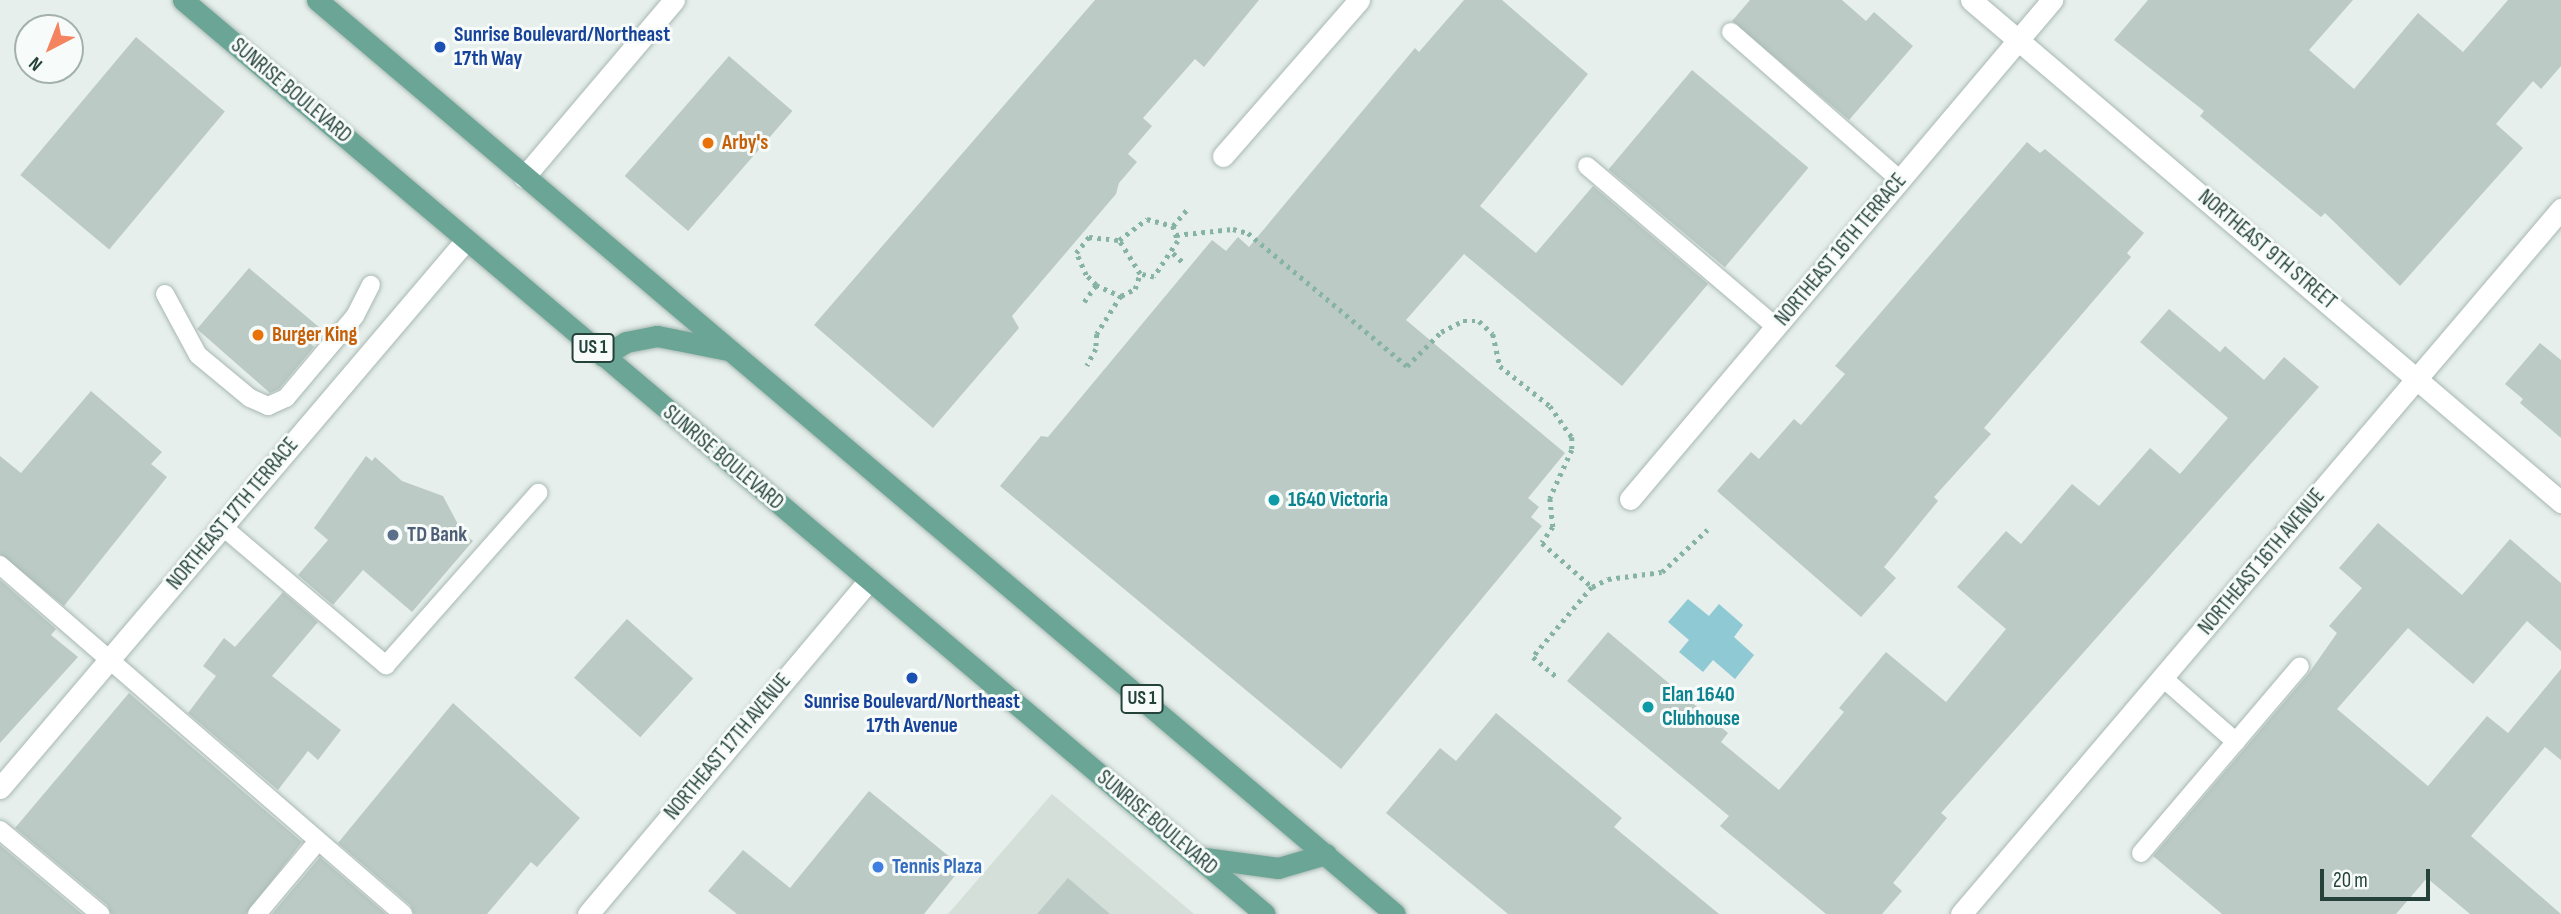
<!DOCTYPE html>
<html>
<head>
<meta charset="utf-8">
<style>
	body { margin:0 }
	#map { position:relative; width:2561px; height:914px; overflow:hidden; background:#e6efeb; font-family:"Sofia Sans Condensed",sans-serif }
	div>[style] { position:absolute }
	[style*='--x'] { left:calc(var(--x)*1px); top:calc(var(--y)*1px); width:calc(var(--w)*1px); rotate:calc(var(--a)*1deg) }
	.built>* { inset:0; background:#d4dfda }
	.water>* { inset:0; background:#8ec9d4 }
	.building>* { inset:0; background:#bbcac4; transform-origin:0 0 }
	.path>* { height:4.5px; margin-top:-2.25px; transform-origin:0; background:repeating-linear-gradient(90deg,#86b3a5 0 3.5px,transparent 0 8.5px) }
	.roads { filter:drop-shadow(0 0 2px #a8b8b2) drop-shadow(0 0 2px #a8b8b2) }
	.service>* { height:18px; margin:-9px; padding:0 9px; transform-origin:9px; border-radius:9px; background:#fff }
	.minor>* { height:21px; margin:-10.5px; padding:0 10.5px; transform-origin:10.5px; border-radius:10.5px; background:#fff }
	.primary>* { height:21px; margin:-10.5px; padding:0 10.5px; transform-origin:10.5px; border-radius:10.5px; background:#6aa596 }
	.dots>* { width:19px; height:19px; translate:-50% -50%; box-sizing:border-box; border:4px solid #f7fbf9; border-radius:50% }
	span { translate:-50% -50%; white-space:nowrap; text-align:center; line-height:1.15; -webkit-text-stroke:6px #f7fbf9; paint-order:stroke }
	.shield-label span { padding:2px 5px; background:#f7fbf9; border:2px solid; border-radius:5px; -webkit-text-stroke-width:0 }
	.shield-label { font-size:19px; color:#24423a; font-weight:700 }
	.transit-label { font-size:21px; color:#164399; font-weight:700 }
	.left { translate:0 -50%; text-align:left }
	.street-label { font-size:21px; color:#24423a }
	.food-label { font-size:21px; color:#c56008; font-weight:700 }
	.culture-label { font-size:21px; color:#0d838f; font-weight:700 }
	.service-label { font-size:21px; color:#4e5e75; font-weight:700 }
	.shop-label { font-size:21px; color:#366cbe; font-weight:700 }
	.north { position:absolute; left:14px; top:14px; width:70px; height:70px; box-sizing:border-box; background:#f7fbf9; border:2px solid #a3b1ad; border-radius:50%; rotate:222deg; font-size:19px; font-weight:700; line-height:28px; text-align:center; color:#24423a }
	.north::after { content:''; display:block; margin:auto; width:24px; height:32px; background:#f4845f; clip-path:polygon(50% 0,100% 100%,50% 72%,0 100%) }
	.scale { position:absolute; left:2320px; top:869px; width:110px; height:32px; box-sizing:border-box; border:4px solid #24423a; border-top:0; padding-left:9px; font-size:21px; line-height:24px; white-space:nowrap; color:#24423a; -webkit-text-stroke:5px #f7fbf9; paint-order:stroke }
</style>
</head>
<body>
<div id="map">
	<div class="built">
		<div style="clip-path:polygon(1052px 794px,1194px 914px,948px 914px)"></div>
	</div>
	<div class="water">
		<div style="clip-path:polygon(1688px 599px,1709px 616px,1719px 604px,1743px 625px,1734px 637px,1754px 655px,1735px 679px,1713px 660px,1703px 672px,1679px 652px,1689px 640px,1668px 622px)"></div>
	</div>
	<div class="building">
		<div style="clip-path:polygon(1095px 0,1259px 0,1204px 67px,1195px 59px,1143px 118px,1152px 126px,1128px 154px,1137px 162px,1119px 183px,1116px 194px,1012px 316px,1019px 328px,933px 428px,814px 325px)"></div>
		<div style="clip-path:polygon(1464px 0,1502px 0,1588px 74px,1480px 206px,1536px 253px,1593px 186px,1708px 284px,1622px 386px,1464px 254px,1406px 320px,1565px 453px,1528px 498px,1539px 507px,1531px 517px,1542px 526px,1341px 769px,1000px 486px,1041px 436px,1048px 437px,1212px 240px,1226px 251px,1238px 237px,1249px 247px,1415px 48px,1419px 52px)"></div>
		<div style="clip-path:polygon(1750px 0,1842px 0,1866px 21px,1874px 12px,1913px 46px,1849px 120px,1732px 21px)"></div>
		<div style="clip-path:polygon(2148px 0,2353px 0,2309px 50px,2354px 89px,2418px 13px,2463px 52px,2508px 0,2561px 0,2561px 66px,2541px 89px,2533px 81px,2496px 124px,2523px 148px,2400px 286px,2325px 213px,2321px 217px,2200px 116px,2204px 111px,2114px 40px)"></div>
		<div style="left:136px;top:37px;width:116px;height:180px;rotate:40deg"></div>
		<div style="left:729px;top:56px;width:84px;height:159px;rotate:41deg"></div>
		<div style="left:1692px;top:70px;width:152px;height:130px;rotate:40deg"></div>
		<div style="clip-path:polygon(2027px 142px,2040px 153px,2045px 149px,2144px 233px,2127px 253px,2131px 257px,1984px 428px,1991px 434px,1934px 497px,1938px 501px,1884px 567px,1896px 578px,1861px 617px,1717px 491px,1751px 452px,1759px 459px,1794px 419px,1801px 425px,1845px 374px,1835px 366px)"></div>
		<div style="clip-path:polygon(249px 268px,320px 328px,308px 341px,314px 347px,279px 389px,270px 393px,197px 329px)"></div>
		<div style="clip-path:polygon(2169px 309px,2220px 352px,2225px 346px,2264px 380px,2284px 357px,2319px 387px,1941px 813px,1947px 818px,1893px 883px,1902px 891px,1882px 914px,1826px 914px,1720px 826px,1729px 816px,1567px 681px,1608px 632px,1728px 733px,1721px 742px,1779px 790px,1844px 712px,1839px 708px,1886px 652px,1946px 702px,2006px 629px,1957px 587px,2006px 531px,2021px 544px,2072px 484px,2099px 506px,2150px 448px,2180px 474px,2228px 418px,2140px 342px)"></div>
		<div style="clip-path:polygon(2540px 343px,2561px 360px,2561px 438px,2520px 403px,2523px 399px,2505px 384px)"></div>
		<div style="clip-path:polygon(91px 391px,162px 452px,151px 464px,167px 477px,64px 606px,0 554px,0 456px,21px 473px)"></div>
		<div style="clip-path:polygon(366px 456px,372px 461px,375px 457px,402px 481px,443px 496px,462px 532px,473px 541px,412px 612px,363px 570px,333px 605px,298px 575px,328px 540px,314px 528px)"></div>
		<div style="clip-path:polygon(2378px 523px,2462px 595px,2510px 539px,2561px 583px,2561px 651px,2527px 621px,2473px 684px,2408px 628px,2337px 709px,2428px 786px,2487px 716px,2508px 733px,2561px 669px,2561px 760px,2545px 747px,2471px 836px,2561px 914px,2470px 914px,2427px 878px,2396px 914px,2222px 914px,2153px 856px,2309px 673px,2337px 633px,2329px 626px,2362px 588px,2339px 568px)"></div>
		<div style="clip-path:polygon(0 580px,56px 629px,51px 635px,78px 657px,0 743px)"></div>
		<div style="clip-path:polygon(283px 592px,318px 622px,272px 676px,341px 730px,318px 760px,308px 751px,278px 790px,188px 713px,216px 676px,203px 666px,224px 638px,235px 647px)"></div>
		<div style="left:627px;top:619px;width:89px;height:79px;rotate:42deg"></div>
		<div style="clip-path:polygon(129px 693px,302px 842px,246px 914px,111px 914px,107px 905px,15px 828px)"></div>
		<div style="clip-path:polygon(453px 703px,580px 818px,537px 867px,531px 862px,487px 914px,414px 914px,410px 905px,338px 843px)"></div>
		<div style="clip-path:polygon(1496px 713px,1622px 818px,1614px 827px,1719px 914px,1508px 914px,1386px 813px,1440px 748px,1456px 761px)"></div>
		<div style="clip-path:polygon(869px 791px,962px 867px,924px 914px,737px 914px,708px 891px,743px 850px,790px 888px)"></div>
		<div style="clip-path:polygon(0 845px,82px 914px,0 914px)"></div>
		<div style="clip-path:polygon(320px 857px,386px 914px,272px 914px)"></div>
		<div style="clip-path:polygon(1068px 878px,1110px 914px,1037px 914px)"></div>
	</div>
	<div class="path">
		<div style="--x:1173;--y:226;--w:23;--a:-50"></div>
		<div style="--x:1176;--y:235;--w:57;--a:-6"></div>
		<div style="--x:1233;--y:229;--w:16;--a:15"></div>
		<div style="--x:1248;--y:233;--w:207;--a:39.9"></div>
		<div style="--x:1407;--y:366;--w:48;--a:-45"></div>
		<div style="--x:1441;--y:332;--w:25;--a:-27"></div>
		<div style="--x:1463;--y:321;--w:16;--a:0"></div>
		<div style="--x:1479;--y:321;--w:19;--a:43"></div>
		<div style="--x:1493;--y:334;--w:33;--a:78"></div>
		<div style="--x:1500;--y:366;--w:64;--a:38.7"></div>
		<div style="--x:1550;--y:406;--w:38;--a:55"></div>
		<div style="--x:1572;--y:437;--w:13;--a:90"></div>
		<div style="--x:1572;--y:450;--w:53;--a:114.6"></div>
		<div style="--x:1550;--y:498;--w:29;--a:84"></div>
		<div style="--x:1553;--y:527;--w:19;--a:125"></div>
		<div style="--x:1542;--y:543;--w:67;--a:41.3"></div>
		<div style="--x:1592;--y:587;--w:92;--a:130.1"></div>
		<div style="--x:1533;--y:657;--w:33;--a:40"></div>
		<div style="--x:1173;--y:253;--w:16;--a:43"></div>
		<div style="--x:1096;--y:285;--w:14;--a:-135"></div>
		<div style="--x:1086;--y:275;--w:24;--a:-114"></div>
		<div style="--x:1076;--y:253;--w:21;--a:-51"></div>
		<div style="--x:1089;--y:237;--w:30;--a:6"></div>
		<div style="--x:1119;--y:240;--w:35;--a:-37"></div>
		<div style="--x:1147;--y:219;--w:27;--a:15"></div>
		<div style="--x:1173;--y:226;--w:16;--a:72"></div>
		<div style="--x:1178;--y:241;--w:43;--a:123.7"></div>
		<div style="--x:1154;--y:277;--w:14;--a:-168"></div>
		<div style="--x:1140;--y:274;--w:40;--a:-122"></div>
		<div style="--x:1121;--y:296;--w:16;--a:-27"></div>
		<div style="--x:1135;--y:289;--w:16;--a:-72"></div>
		<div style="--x:1084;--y:302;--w:21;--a:-55"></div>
		<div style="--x:1096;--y:285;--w:27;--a:24"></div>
		<div style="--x:1121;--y:296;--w:45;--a:122.3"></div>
		<div style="--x:1097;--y:334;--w:15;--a:94"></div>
		<div style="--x:1096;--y:349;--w:19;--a:118"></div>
		<div style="--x:1592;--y:587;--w:18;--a:-27"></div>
		<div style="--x:1608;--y:579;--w:54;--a:-7.4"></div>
		<div style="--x:1662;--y:572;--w:62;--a:-43"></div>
	</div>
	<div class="roads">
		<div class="service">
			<div style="--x:1731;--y:32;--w:225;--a:41.2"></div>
			<div style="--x:1587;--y:166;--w:248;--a:40.4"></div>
			<div style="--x:165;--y:294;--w:69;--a:61.6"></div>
			<div style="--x:198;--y:355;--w:67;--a:39.6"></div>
			<div style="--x:250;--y:398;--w:20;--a:24"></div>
			<div style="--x:268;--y:406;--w:20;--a:-24"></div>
			<div style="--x:286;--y:398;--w:107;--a:-49.9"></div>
			<div style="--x:355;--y:316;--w:35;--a:-63"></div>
			<div style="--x:223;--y:527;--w:214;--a:40.3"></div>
			<div style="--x:386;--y:665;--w:230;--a:-48.5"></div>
			<div style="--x:0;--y:565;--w:533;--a:40.89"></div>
			<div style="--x:2163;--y:678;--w:97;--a:41.2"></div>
			<div style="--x:0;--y:830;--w:131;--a:40"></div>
			<div style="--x:2141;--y:853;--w:245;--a:-49.6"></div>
			<div style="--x:257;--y:914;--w:95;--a:-50.1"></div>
		</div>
		<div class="minor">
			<div style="--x:1971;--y:0;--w:775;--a:40.39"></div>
			<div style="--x:1223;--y:156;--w:207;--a:-48.9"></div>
			<div style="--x:524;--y:177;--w:232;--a:-49.7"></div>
			<div style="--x:1630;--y:499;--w:654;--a:-49.78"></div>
			<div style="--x:0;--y:788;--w:719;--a:-49.62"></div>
			<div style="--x:588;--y:914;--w:435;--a:-49.9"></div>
			<div style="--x:1961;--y:914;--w:926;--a:-49.6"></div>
		</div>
		<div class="primary">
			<div style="--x:183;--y:0;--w:1416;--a:40.19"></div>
			<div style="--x:317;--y:0;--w:1413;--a:40.29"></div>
			<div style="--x:603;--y:356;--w:27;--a:-31"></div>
			<div style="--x:626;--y:342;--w:32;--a:-11"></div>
			<div style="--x:657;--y:336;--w:72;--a:11.2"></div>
			<div style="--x:1197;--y:857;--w:82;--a:7.7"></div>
			<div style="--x:1278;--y:868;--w:50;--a:-16.3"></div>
		</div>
	</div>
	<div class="dots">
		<div style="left:440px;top:47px;background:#1a4fb4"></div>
		<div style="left:708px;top:143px;background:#e8710a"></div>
		<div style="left:258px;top:335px;background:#e8710a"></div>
		<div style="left:1274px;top:500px;background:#0f9aa8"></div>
		<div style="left:393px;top:535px;background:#5c6f8a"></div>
		<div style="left:912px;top:678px;background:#1a4fb4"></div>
		<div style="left:1648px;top:707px;background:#0f9aa8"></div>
		<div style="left:878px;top:867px;background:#3f7fe0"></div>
	</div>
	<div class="shield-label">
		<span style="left:593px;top:348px">US 1</span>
		<span style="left:1142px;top:699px">US 1</span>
	</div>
	<div class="transit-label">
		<span class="left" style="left:454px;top:47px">Sunrise Boulevard/Northeast<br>17th Way</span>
		<span style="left:912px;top:714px">Sunrise Boulevard/Northeast<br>17th Avenue</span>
	</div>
	<div class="street-label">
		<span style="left:291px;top:91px;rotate:40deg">SUNRISE BOULEVARD</span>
		<span style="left:1841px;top:250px;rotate:-50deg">NORTHEAST 16TH TERRACE</span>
		<span style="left:2267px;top:250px;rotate:40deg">NORTHEAST 9TH STREET</span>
		<span style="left:723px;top:458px;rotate:40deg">SUNRISE BOULEVARD</span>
		<span style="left:233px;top:514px;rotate:-50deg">NORTHEAST 17TH TERRACE</span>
		<span style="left:2262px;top:562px;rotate:-50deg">NORTHEAST 16TH AVENUE</span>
		<span style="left:728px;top:747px;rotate:-50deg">NORTHEAST 17TH AVENUE</span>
		<span style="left:1157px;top:823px;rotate:40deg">SUNRISE BOULEVARD</span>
	</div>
	<div class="food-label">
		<span class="left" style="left:722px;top:143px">Arby's</span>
		<span class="left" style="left:272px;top:335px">Burger King</span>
	</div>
	<div class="culture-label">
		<span class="left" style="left:1288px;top:500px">1640 Victoria</span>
		<span class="left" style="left:1662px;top:707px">Elan 1640<br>Clubhouse</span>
	</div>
	<div class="service-label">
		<span class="left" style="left:407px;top:535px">TD Bank</span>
	</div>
	<div class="shop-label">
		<span class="left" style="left:892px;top:867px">Tennis Plaza</span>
	</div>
	<div class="north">N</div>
	<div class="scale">20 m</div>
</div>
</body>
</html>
